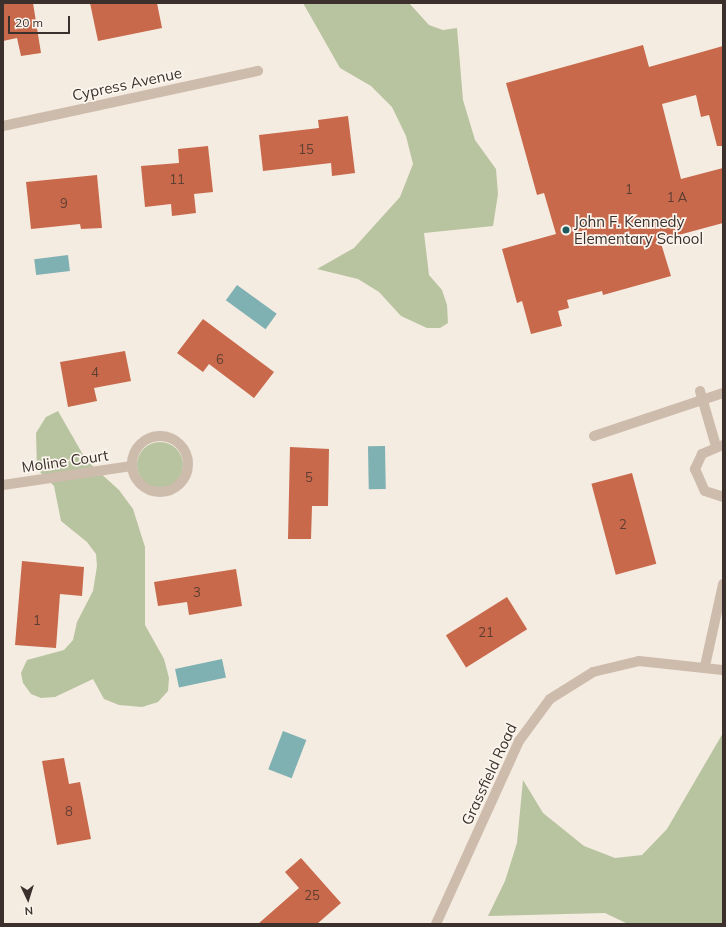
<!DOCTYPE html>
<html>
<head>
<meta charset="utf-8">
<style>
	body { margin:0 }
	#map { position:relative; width:726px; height:927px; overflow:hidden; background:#f4ebe1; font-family:Mulish,sans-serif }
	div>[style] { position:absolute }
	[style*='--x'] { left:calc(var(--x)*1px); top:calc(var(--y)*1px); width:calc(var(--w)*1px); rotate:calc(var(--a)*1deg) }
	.green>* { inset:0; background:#b8c4a0 }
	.round { border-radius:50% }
	.water>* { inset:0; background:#7fb0b2; transform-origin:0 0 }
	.building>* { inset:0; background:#c8694b; transform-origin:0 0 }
	.minor>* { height:10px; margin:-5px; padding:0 5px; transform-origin:5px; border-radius:5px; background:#cdbbac }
	.minor>.ring { margin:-5px; padding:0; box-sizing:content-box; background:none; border:10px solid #cdbbac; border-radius:50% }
	.dots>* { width:11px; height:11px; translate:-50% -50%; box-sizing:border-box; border:2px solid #fbf5ee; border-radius:50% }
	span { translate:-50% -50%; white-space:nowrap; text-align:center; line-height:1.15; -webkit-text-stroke:3.5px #fbf5ee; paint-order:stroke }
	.number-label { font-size:13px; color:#5e3e33 }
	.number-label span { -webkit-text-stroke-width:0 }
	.street-label { font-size:15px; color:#3b302b }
	.poi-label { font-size:15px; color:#3b302b }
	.left { translate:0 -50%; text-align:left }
	.frame { position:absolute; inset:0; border:4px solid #3b302b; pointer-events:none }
	.north { position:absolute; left:8px; top:879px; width:40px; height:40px; -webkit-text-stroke:3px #fbf5ee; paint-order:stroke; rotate:176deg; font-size:11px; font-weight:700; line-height:16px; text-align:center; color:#3b302b }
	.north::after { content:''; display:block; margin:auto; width:14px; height:18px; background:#3b302b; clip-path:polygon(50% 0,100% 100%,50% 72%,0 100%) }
	.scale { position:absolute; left:8px; top:16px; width:62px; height:18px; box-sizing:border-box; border:2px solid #3b302b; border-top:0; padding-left:5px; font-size:12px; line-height:14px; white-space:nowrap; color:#3b302b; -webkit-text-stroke:3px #fbf5ee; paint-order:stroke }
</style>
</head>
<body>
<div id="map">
	<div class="green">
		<div style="clip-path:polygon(303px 3px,409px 3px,429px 25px,443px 30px,457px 28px,463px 100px,475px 140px,496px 169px,498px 194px,493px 226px,424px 233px,429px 275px,442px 290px,447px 305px,448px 323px,440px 328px,427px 328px,401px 316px,379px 292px,358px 279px,317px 269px,354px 248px,400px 197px,413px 164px,406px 136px,392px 107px,371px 86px,340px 68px)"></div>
		<div style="clip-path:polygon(58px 411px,86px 460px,119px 490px,133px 509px,145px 547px,145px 625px,164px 659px,169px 678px,168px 691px,158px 702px,142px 707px,119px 705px,104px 699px,93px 679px,55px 697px,41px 698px,31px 694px,23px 683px,21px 673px,27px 660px,64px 650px,73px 640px,77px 622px,93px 591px,97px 566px,96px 554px,87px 542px,61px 521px,54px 486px,37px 469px,36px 433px,46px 417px)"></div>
		<div class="round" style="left:137px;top:442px;width:46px;height:46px"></div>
		<div style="clip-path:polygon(723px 733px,723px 924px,628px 924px,605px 913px,488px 916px,505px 881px,517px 843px,523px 780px,543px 813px,584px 846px,615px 858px,642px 855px,667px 829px)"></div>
	</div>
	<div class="water">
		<div style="left:68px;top:255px;width:16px;height:34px;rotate:83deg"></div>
		<div style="left:237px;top:285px;width:49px;height:19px;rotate:36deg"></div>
		<div style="left:385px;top:446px;width:43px;height:17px;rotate:89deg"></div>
		<div style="left:222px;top:659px;width:19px;height:48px;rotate:78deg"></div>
		<div style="left:283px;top:731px;width:25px;height:41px;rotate:21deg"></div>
	</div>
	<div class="building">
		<div style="clip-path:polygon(3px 3px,33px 3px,41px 53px,21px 56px,17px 38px,3px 41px)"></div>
		<div style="clip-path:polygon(90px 3px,157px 3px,162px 28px,98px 41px)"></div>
		<div style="clip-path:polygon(643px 45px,649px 67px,723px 46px,723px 146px,717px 146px,709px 115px,701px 117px,696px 95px,662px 104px,681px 179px,723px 168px,723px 223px,660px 240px,671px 276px,603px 295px,602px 291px,567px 300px,569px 308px,558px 311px,562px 326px,531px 334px,522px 301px,517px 303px,502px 249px,556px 234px,544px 193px,537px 195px,506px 83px)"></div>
		<div style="clip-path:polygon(348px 116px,355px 173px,332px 176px,331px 163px,263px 171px,259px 135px,319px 128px,318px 120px)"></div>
		<div style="clip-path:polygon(208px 146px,213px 192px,194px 194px,196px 213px,172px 216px,171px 204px,145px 207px,141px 166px,179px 163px,178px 149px)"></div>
		<div style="clip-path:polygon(97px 175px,102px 228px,81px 229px,80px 224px,31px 229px,26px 182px)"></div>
		<div style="clip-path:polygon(203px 319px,274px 372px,254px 398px,209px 364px,203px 372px,177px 353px)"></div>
		<div style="clip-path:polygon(125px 351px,131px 381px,94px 388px,97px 401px,68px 407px,60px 362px)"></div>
		<div style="clip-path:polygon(290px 447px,329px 449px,328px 506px,312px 506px,311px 539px,288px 539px)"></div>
		<div style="left:632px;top:473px;width:94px;height:42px;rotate:75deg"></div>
		<div style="clip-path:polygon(22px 561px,84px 567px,82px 596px,60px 594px,56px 648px,15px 645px)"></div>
		<div style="clip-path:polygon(236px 569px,242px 606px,189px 615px,187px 602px,158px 606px,154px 582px)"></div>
		<div style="left:507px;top:597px;width:38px;height:72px;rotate:58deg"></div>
		<div style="clip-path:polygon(64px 758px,69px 784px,80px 782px,91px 839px,57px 845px,42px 761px)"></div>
		<div style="clip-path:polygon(301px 858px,341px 903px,317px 924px,258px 924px,299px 888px,285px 872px)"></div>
	</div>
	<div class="minor">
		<div style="--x:3;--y:126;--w:261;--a:-12.2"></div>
		<div style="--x:700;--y:391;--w:57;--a:73.8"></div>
		<div class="ring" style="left:132px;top:436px;width:46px;height:46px"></div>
		<div style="--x:594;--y:436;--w:136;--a:-18.4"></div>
		<div style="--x:723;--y:445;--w:23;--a:157"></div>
		<div style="--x:702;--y:454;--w:17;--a:115"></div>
		<div style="--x:695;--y:469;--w:24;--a:66"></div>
		<div style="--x:705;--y:491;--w:19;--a:18"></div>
		<div style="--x:3;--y:485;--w:130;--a:-8.4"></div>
		<div style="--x:705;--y:666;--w:84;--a:-77.6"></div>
		<div style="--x:436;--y:924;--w:201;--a:-65.6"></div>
		<div style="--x:519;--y:741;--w:52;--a:-53.6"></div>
		<div style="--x:550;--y:699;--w:51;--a:-32.1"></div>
		<div style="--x:593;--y:672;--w:47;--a:-13.4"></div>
		<div style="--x:639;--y:661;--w:84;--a:6.1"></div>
	</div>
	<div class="dots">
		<div style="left:566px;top:230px;background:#1f5a5e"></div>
	</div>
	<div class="number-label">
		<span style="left:306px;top:149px">15</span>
		<span style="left:177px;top:179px">11</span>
		<span style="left:629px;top:189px">1</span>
		<span style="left:677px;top:197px">1 A</span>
		<span style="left:64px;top:203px">9</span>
		<span style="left:220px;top:359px">6</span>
		<span style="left:95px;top:372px">4</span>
		<span style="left:309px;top:477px">5</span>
		<span style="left:623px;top:524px">2</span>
		<span style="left:197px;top:592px">3</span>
		<span style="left:37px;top:620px">1</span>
		<span style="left:486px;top:632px">21</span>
		<span style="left:69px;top:811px">8</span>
		<span style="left:312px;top:895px">25</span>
	</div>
	<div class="street-label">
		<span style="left:127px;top:84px;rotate:-12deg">Cypress Avenue</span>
		<span style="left:65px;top:461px;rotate:-8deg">Moline Court</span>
		<span style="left:489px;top:774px;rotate:-65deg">Grassfield Road</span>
	</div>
	<div class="poi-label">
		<span class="left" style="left:574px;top:230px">John F. Kennedy<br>Elementary School</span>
	</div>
	<div class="frame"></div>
	<div class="north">N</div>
	<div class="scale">20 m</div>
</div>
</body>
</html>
